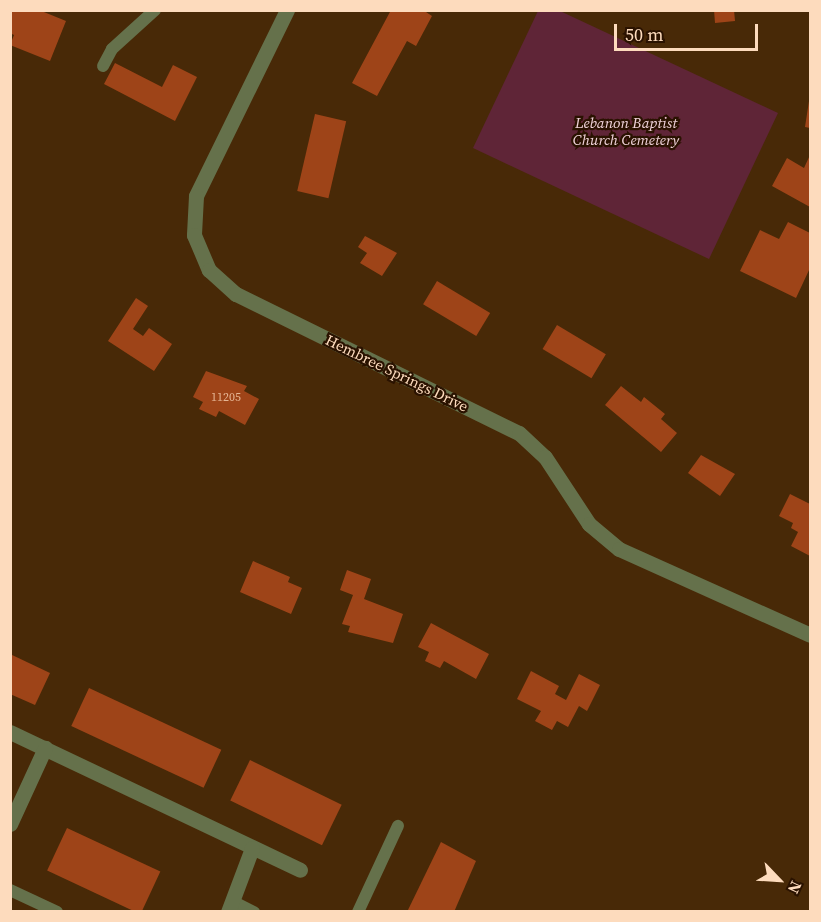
<!DOCTYPE html>
<html>
<head>
<meta charset="utf-8">
<style>
	body { margin:0 }
	#map { position:relative; width:821px; height:922px; overflow:hidden; background:#482907; font-family:"Source Serif 4",serif }
	div>[style] { position:absolute }
	[style*='--x'] { left:calc(var(--x)*1px); top:calc(var(--y)*1px); width:calc(var(--w)*1px); rotate:calc(var(--a)*1deg) }
	.green>* { inset:0; background:#5f2537 }
	.building>* { inset:0; background:#9e4418; transform-origin:0 0 }
	.lane>* { height:12px; margin:-6px; padding:0 6px; transform-origin:6px; border-radius:6px; background:#65714b }
	.street>* { height:15px; margin:-7.5px; padding:0 7.5px; transform-origin:7.5px; border-radius:7.5px; background:#65714b }
	span { translate:-50% -50%; white-space:nowrap; text-align:center; line-height:1.15; -webkit-text-stroke:4.5px #2a1200; paint-order:stroke }
	.number-label { font-size:12px; color:#e5b594 }
	.number-label span { -webkit-text-stroke-width:0 }
	.park-label { font-size:15px; color:#f0d3da; font-style:italic }
	.street-label { font-size:15px; color:#fddbbd }
	.frame { position:absolute; inset:0; border:12px solid #fddbbd; pointer-events:none }
	.north { position:absolute; left:749px; top:850px; width:60px; height:60px; -webkit-text-stroke:4px #2a1200; paint-order:stroke; rotate:115deg; font-size:16px; font-weight:700; line-height:24px; text-align:center; color:#fddbbd }
	.north::after { content:''; display:block; margin:auto; width:21px; height:27px; background:#fddbbd; clip-path:polygon(50% 0,100% 100%,50% 72%,0 100%) }
	.scale { position:absolute; left:614px; top:24px; width:144px; height:27px; box-sizing:border-box; border:3px solid #fddbbd; border-top:0; padding-left:8px; font-size:18px; line-height:21px; white-space:nowrap; color:#fddbbd; -webkit-text-stroke:4px #2a1200; paint-order:stroke }
</style>
</head>
<body>
<div id="map">
	<div class="green">
		<div style="clip-path:polygon(538px 11px,560px 11px,778px 113px,709px 259px,473px 148px)"></div>
	</div>
	<div class="building">
		<div style="clip-path:polygon(10px 10px,39px 10px,66px 21px,50px 61px,10px 45px,14px 35px,10px 33px)"></div>
		<div style="clip-path:polygon(391px 10px,423px 10px,432px 16px,416px 46px,407px 41px,377px 96px,352px 83px)"></div>
		<div style="clip-path:polygon(714px 10px,734px 10px,735px 21px,715px 23px)"></div>
		<div style="clip-path:polygon(115px 63px,162px 87px,173px 65px,197px 77px,175px 121px,104px 84px)"></div>
		<div style="clip-path:polygon(809px 101px,810px 101px,810px 128px,805px 127px)"></div>
		<div style="left:315px;top:114px;width:32px;height:79px;rotate:13deg"></div>
		<div style="clip-path:polygon(810px 155px,810px 207px,772px 186px,787px 158px,804px 168px)"></div>
		<div style="clip-path:polygon(788px 222px,810px 233px,810px 268px,796px 298px,740px 271px,760px 230px,779px 239px)"></div>
		<div style="clip-path:polygon(365px 236px,397px 253px,382px 276px,360px 263px,367px 253px,358px 247px)"></div>
		<div style="left:437px;top:281px;width:62px;height:27px;rotate:31deg"></div>
		<div style="clip-path:polygon(136px 298px,148px 306px,133px 329px,143px 336px,149px 328px,172px 344px,154px 371px,108px 341px)"></div>
		<div style="left:557px;top:325px;width:57px;height:28px;rotate:31deg"></div>
		<div style="clip-path:polygon(206px 371px,247px 386px,244px 391px,259px 399px,245px 425px,219px 411px,216px 417px,199px 409px,203px 402px,193px 397px)"></div>
		<div style="clip-path:polygon(621px 386px,641px 402px,644px 397px,665px 414px,661px 419px,677px 433px,661px 452px,605px 405px)"></div>
		<div style="clip-path:polygon(701px 455px,735px 474px,720px 496px,688px 473px)"></div>
		<div style="clip-path:polygon(790px 494px,810px 504px,810px 556px,791px 546px,798px 532px,791px 528px,793px 523px,779px 516px)"></div>
		<div style="clip-path:polygon(253px 561px,290px 577px,288px 582px,302px 588px,291px 614px,240px 592px)"></div>
		<div style="clip-path:polygon(347px 570px,371px 579px,364px 599px,403px 614px,393px 643px,348px 632px,350px 626px,342px 624px,353px 595px,340px 590px)"></div>
		<div style="clip-path:polygon(431px 623px,489px 654px,476px 679px,444px 661px,440px 668px,425px 661px,429px 652px,418px 647px)"></div>
		<div style="clip-path:polygon(10px 654px,50px 673px,35px 705px,10px 694px)"></div>
		<div style="clip-path:polygon(531px 671px,559px 686px,555px 694px,566px 700px,579px 674px,600px 685px,587px 711px,579px 706px,568px 727px,557px 721px,552px 730px,535px 721px,541px 711px,517px 699px)"></div>
		<div style="left:89px;top:688px;width:146px;height:42px;rotate:25deg"></div>
		<div style="left:250px;top:760px;width:102px;height:45px;rotate:26deg"></div>
		<div style="left:67px;top:828px;width:103px;height:47px;rotate:25deg"></div>
		<div style="clip-path:polygon(441px 842px,476px 861px,454px 912px,407px 912px)"></div>
	</div>
	<div class="lane">
		<div style="--x:103;--y:66;--w:19;--a:-62"></div>
		<div style="--x:112;--y:49;--w:58;--a:-42.2"></div>
		<div style="--x:10;--y:890;--w:52;--a:25.1"></div>
		<div style="--x:232;--y:901;--w:25;--a:27"></div>
		<div style="--x:358;--y:912;--w:95;--a:-65.1"></div>
	</div>
	<div class="street">
		<div style="--x:287;--y:10;--w:207;--a:116.1"></div>
		<div style="--x:196;--y:196;--w:39;--a:93"></div>
		<div style="--x:194;--y:235;--w:38;--a:67"></div>
		<div style="--x:209;--y:270;--w:36;--a:42"></div>
		<div style="--x:236;--y:294;--w:315;--a:26.2"></div>
		<div style="--x:519;--y:433;--w:35;--a:43"></div>
		<div style="--x:545;--y:457;--w:80;--a:56.7"></div>
		<div style="--x:589;--y:524;--w:39;--a:40"></div>
		<div style="--x:619;--y:549;--w:209;--a:24.2"></div>
		<div style="--x:10;--y:732;--w:321;--a:25.4"></div>
		<div style="--x:10;--y:824;--w:84;--a:-65.3"></div>
		<div style="--x:228;--y:912;--w:68;--a:-69.4"></div>
	</div>
	<div class="number-label">
		<span style="left:226px;top:398px">11205</span>
	</div>
	<div class="park-label">
		<span style="left:626px;top:131px">Lebanon Baptist<br>Church Cemetery</span>
	</div>
	<div class="street-label">
		<span style="left:397px;top:373px;rotate:26deg">Hembree Springs Drive</span>
	</div>
	<div class="frame"></div>
	<div class="north">N</div>
	<div class="scale">50 m</div>
</div>
</body>
</html>
